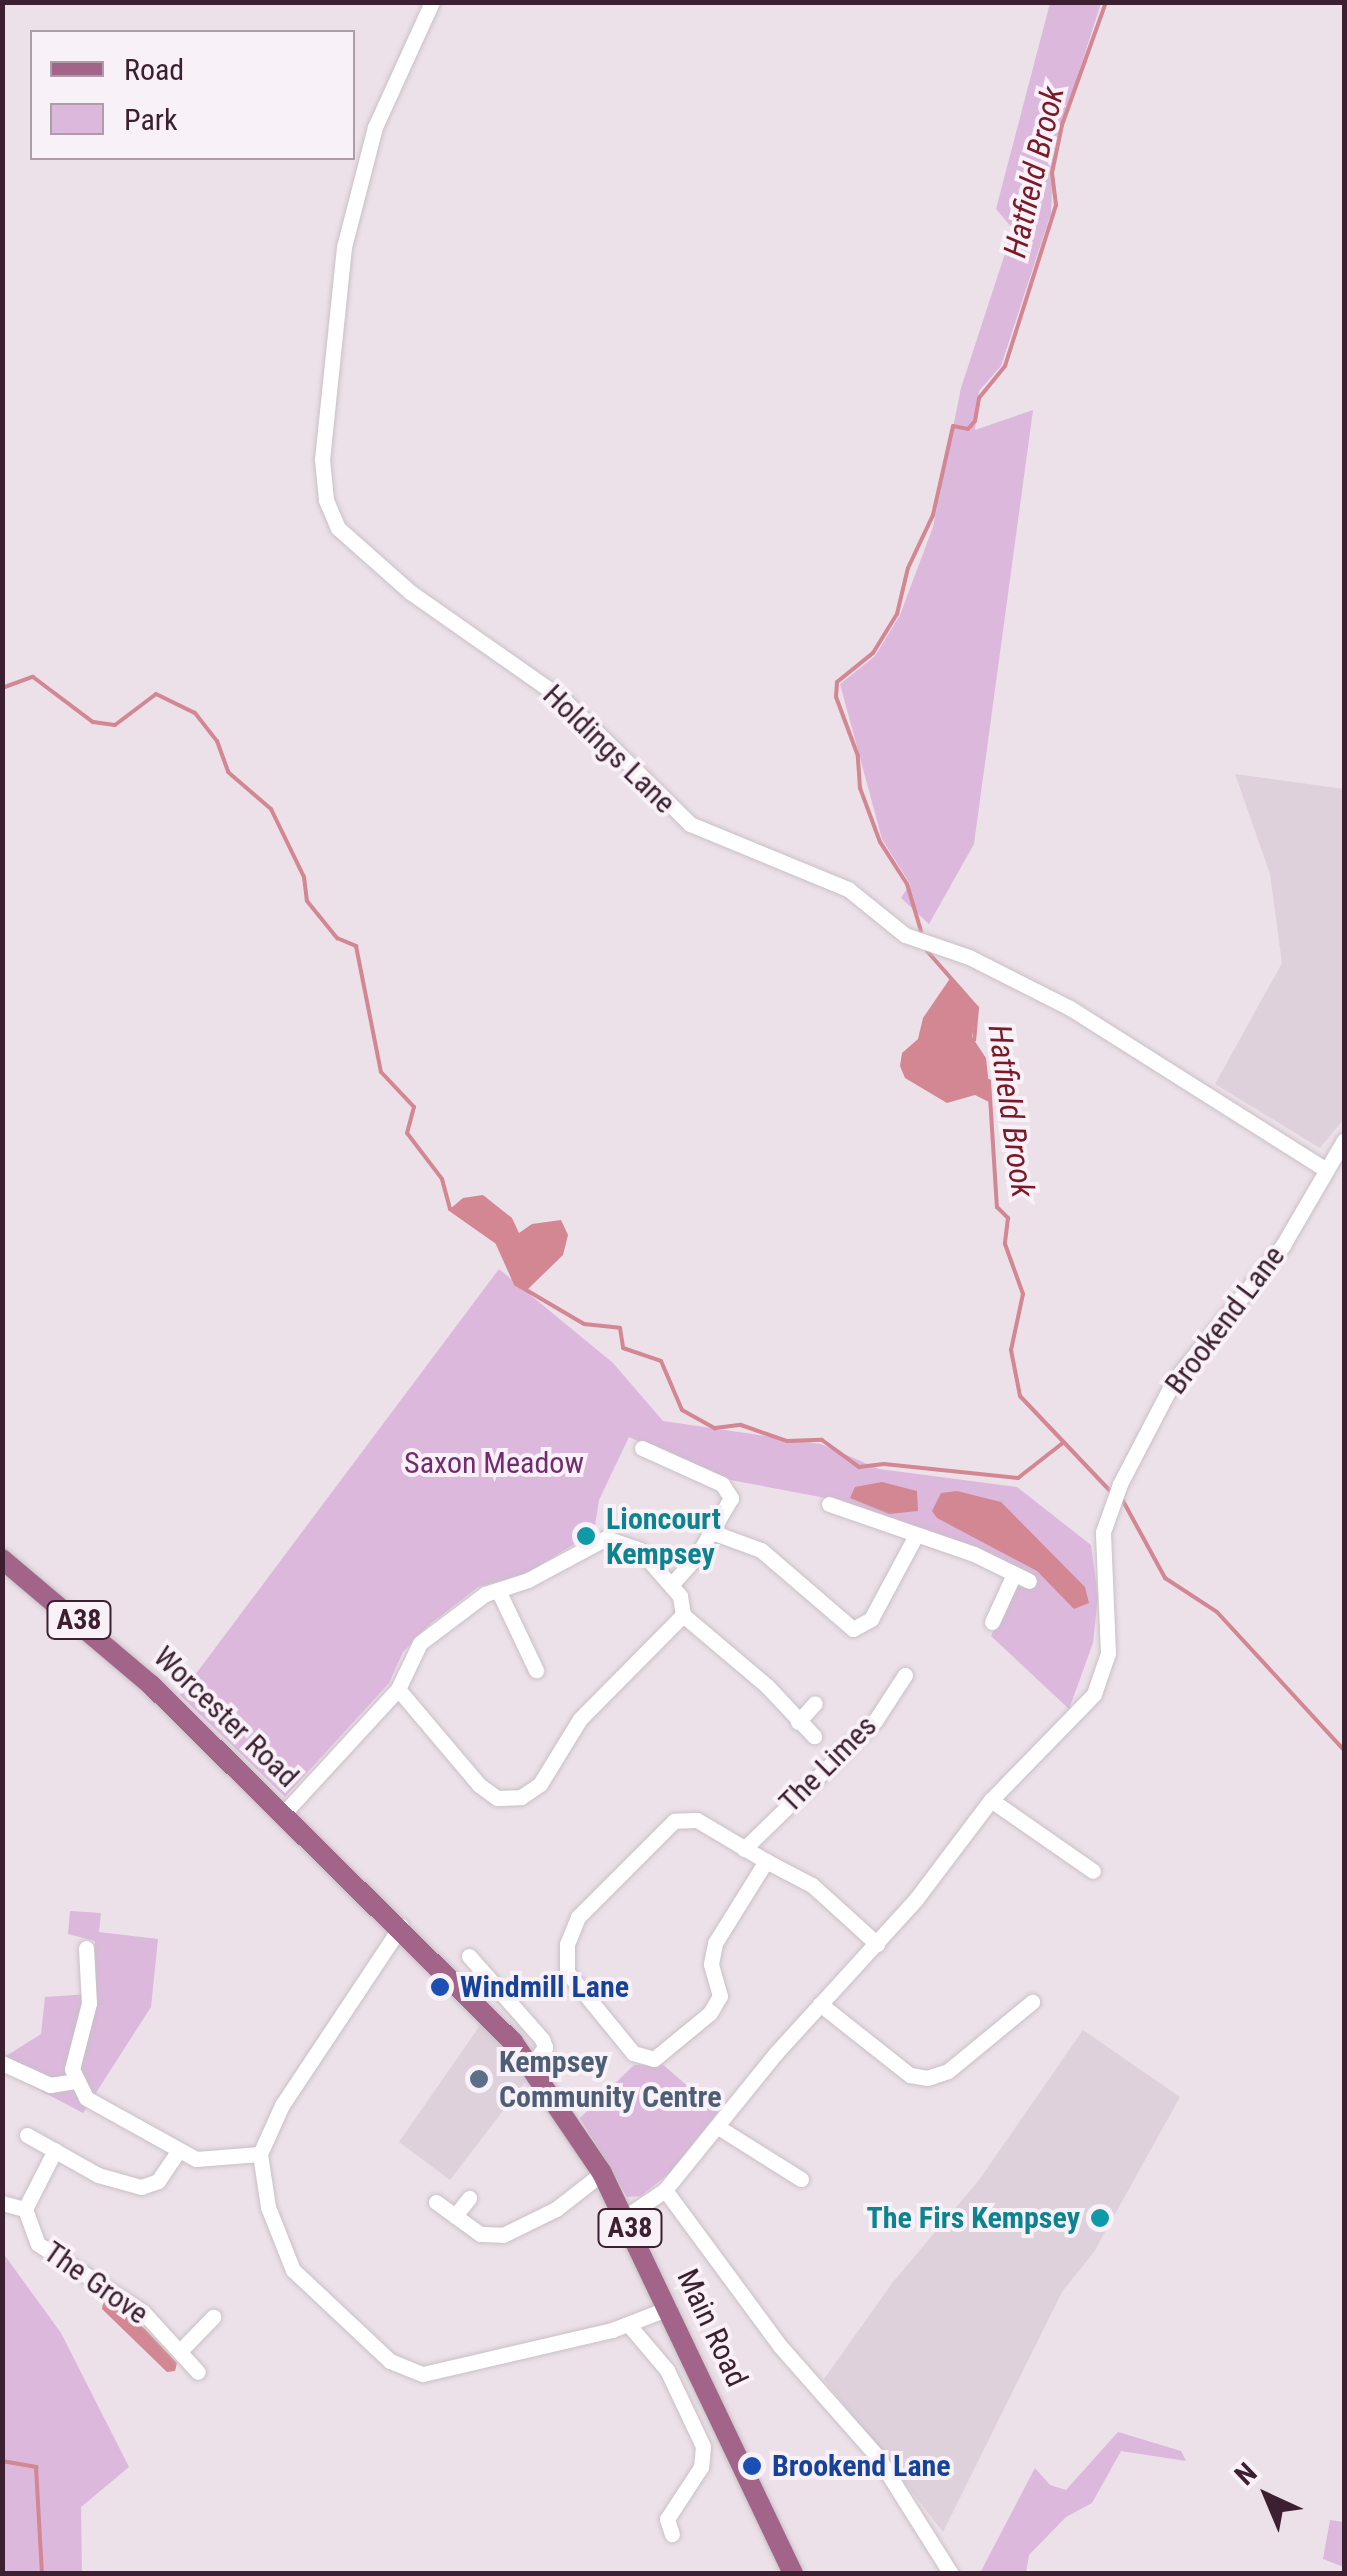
<!DOCTYPE html>
<html>
<head>
<meta charset="utf-8">
<style>
	body { margin:0 }
	#map { position:relative; width:1347px; height:2576px; overflow:hidden; background:#ece0e9; font-family:"Roboto Condensed",sans-serif }
	div>[style] { position:absolute }
	[style*='--x'] { left:calc(var(--x)*1px); top:calc(var(--y)*1px); width:calc(var(--w)*1px); rotate:calc(var(--a)*1deg) }
	.built>* { inset:0; background:#dfd1dc }
	.green>* { inset:0; background:#dcb8dd }
	.water>* { inset:0; background:#d28793 }
	.stream>* { height:4px; margin:-2px; padding:0 2px; transform-origin:2px; border-radius:2px; background:#d28793 }
	.roads { filter:drop-shadow(0 0 2px #c8c1c5) drop-shadow(0 0 2px #c8c1c5) }
	.minor>* { height:15px; margin:-7.5px; padding:0 7.5px; transform-origin:7.5px; border-radius:7.5px; background:#fff }
	.major>* { height:20px; margin:-10px; padding:0 10px; transform-origin:10px; border-radius:10px; background:#a26488 }
	.dots>* { width:28px; height:28px; translate:-50% -50%; box-sizing:border-box; border:5px solid #f8f1f7; border-radius:50% }
	span { translate:-50% -50%; white-space:nowrap; text-align:center; line-height:1.15; -webkit-text-stroke:8px #f8f1f7; paint-order:stroke }
	.shield-label span { padding:2px 8px; background:#f8f1f7; border:2px solid; border-radius:8px; -webkit-text-stroke-width:0 }
	.shield-label { font-size:28px; color:#3c2031; font-weight:700 }
	.street-label { font-size:30px; color:#3c2031 }
	.park-label { font-size:30px; color:#742a6f }
	.culture-label { font-size:30px; color:#0d838f; font-weight:700 }
	.left { translate:0 -50%; text-align:left }
	.right { translate:-100% -50%; text-align:right }
	.transit-label { font-size:30px; color:#164399; font-weight:700 }
	.service-label { font-size:30px; color:#4e5e75; font-weight:700 }
	.water-label { font-size:32px; color:#7a1928; font-style:italic }
	.frame { position:absolute; inset:0; border:5px solid #3c2031; pointer-events:none }
	.legend { position:absolute; left:30px; top:30px; width:325px; height:130px; box-sizing:border-box; background:#f8f1f7; border:2px solid #ad9da8; margin:0; padding:12px 18px; list-style:none; font-size:30px; color:#3c2031 }
	.legend li { display:flex; align-items:center; gap:20px; height:50px }
	.legend b { width:50px; border:2px solid #ad9da8 }
	.north { position:absolute; left:1217px; top:2446px; width:100px; height:100px; -webkit-text-stroke:8px #f8f1f7; paint-order:stroke; rotate:316deg; font-size:28px; font-weight:700; line-height:40px; text-align:center; color:#3c2031 }
	.north::after { content:''; display:block; margin:auto; width:35px; height:45px; background:#3c2031; clip-path:polygon(50% 0,100% 100%,50% 72%,0 100%) }
</style>
</head>
<body>
<div id="map">
	<div class="built">
		<div style="clip-path:polygon(1235px 774px,1344px 789px,1344px 1119px,1320px 1148px,1215px 1084px,1282px 963px,1270px 874px)"></div>
		<div style="clip-path:polygon(483px 2021px,526px 2081px,450px 2180px,399px 2142px)"></div>
		<div style="clip-path:polygon(1083px 2030px,1180px 2097px,1094px 2252px,1062px 2292px,943px 2532px,824px 2379px,893px 2282px,979px 2180px)"></div>
	</div>
	<div class="green">
		<div style="clip-path:polygon(1050px 3px,1101px 3px,1054px 150px,1051px 213px,1001px 366px,979px 391px,975px 430px,1033px 410px,974px 844px,929px 924px,901px 898px,910px 884px,882px 839px,840px 684px,875px 656px,900px 615px,933px 527px,961px 388px,1013px 229px,996px 209px)"></div>
		<div style="clip-path:polygon(499px 1269px,613px 1363px,663px 1421px,821px 1444px,879px 1469px,1017px 1487px,1091px 1545px,1098px 1597px,1093px 1643px,1069px 1709px,991px 1636px,1020px 1575px,831px 1499px,725px 1479px,629px 1437px,599px 1500px,594px 1532px,524px 1575px,478px 1587px,429px 1625px,403px 1652px,389px 1683px,285px 1797px,180px 1695px)"></div>
		<div style="clip-path:polygon(70px 1911px,101px 1913px,99px 1932px,158px 1939px,151px 2007px,83px 2113px,3px 2071px,3px 2058px,41px 2034px,45px 1997px,90px 1994px,95px 1941px,68px 1934px)"></div>
		<div style="clip-path:polygon(662px 2064px,718px 2112px,672px 2171px,641px 2196px,627px 2197px,580px 2118px,634px 2065px)"></div>
		<div style="clip-path:polygon(3px 2253px,61px 2333px,129px 2467px,81px 2507px,82px 2573px,3px 2573px)"></div>
		<div style="clip-path:polygon(1118px 2432px,1181px 2451px,1186px 2461px,1121px 2451px,1092px 2503px,1066px 2517px,1029px 2555px,1026px 2573px,980px 2573px,1035px 2468px,1050px 2485px,1066px 2490px)"></div>
		<div style="clip-path:polygon(1330px 2520px,1344px 2522px,1344px 2567px,1323px 2559px)"></div>
	</div>
	<div class="water">
		<div style="clip-path:polygon(951px 977px,977px 1008px,972px 1037px,986px 1058px,991px 1103px,975px 1095px,947px 1103px,905px 1078px,900px 1066px,902px 1053px,918px 1039px,923px 1018px)"></div>
		<div style="clip-path:polygon(483px 1195px,512px 1218px,519px 1233px,532px 1224px,561px 1220px,568px 1235px,563px 1255px,527px 1290px,516px 1284px,497px 1242px,450px 1209px,463px 1198px)"></div>
		<div style="clip-path:polygon(882px 1482px,917px 1491px,918px 1511px,889px 1514px,850px 1498px,855px 1487px)"></div>
		<div style="clip-path:polygon(957px 1491px,1001px 1502px,1085px 1587px,1089px 1603px,1074px 1609px,1037px 1571px,937px 1518px,932px 1511px,941px 1493px)"></div>
		<div style="clip-path:polygon(104px 2298px,145px 2329px,177px 2363px,175px 2371px,167px 2372px,102px 2309px)"></div>
	</div>
	<div class="stream">
		<div style="--x:2;--y:688;--w:33;--a:-20"></div>
		<div style="--x:33;--y:677;--w:75;--a:36.9"></div>
		<div style="--x:93;--y:722;--w:22;--a:8"></div>
		<div style="--x:115;--y:725;--w:51;--a:-37.1"></div>
		<div style="--x:156;--y:694;--w:43;--a:26"></div>
		<div style="--x:195;--y:713;--w:36;--a:52"></div>
		<div style="--x:217;--y:741;--w:33;--a:70"></div>
		<div style="--x:228;--y:772;--w:57;--a:40.7"></div>
		<div style="--x:271;--y:809;--w:76;--a:64.1"></div>
		<div style="--x:304;--y:877;--w:24;--a:83"></div>
		<div style="--x:307;--y:901;--w:48;--a:51"></div>
		<div style="--x:337;--y:938;--w:21;--a:23"></div>
		<div style="--x:356;--y:946;--w:128;--a:78.8"></div>
		<div style="--x:381;--y:1072;--w:48;--a:46.7"></div>
		<div style="--x:414;--y:1107;--w:27;--a:105"></div>
		<div style="--x:407;--y:1133;--w:58;--a:52.7"></div>
		<div style="--x:442;--y:1179;--w:31;--a:75"></div>
		<div style="--x:450;--y:1209;--w:57;--a:35.1"></div>
		<div style="--x:497;--y:1242;--w:46;--a:65.7"></div>
		<div style="--x:516;--y:1284;--w:79;--a:30.5"></div>
		<div style="--x:584;--y:1324;--w:36;--a:6"></div>
		<div style="--x:620;--y:1328;--w:20;--a:81"></div>
		<div style="--x:623;--y:1348;--w:40;--a:18.9"></div>
		<div style="--x:661;--y:1361;--w:53;--a:66.8"></div>
		<div style="--x:682;--y:1410;--w:38;--a:29"></div>
		<div style="--x:715;--y:1428;--w:26;--a:-7"></div>
		<div style="--x:741;--y:1425;--w:49;--a:19.2"></div>
		<div style="--x:787;--y:1441;--w:35;--a:-2"></div>
		<div style="--x:822;--y:1440;--w:46;--a:36.1"></div>
		<div style="--x:859;--y:1467;--w:25;--a:-7"></div>
		<div style="--x:884;--y:1464;--w:135;--a:6"></div>
		<div style="--x:1018;--y:1478;--w:58;--a:-38"></div>
		<div style="--x:921;--y:931;--w:49;--a:-106.6"></div>
		<div style="--x:907;--y:884;--w:50;--a:-122.7"></div>
		<div style="--x:880;--y:842;--w:58;--a:-110.3"></div>
		<div style="--x:860;--y:788;--w:32;--a:-94"></div>
		<div style="--x:858;--y:756;--w:63;--a:-110.4"></div>
		<div style="--x:836;--y:697;--w:15;--a:-86"></div>
		<div style="--x:837;--y:682;--w:46;--a:-38.9"></div>
		<div style="--x:873;--y:653;--w:46;--a:-58.4"></div>
		<div style="--x:897;--y:614;--w:47;--a:-76.6"></div>
		<div style="--x:908;--y:568;--w:59;--a:-64.7"></div>
		<div style="--x:933;--y:515;--w:91;--a:-77.3"></div>
		<div style="--x:953;--y:426;--w:15;--a:11"></div>
		<div style="--x:968;--y:429;--w:11;--a:-49"></div>
		<div style="--x:975;--y:421;--w:23;--a:-80"></div>
		<div style="--x:979;--y:398;--w:41;--a:-50.9"></div>
		<div style="--x:1005;--y:366;--w:169;--a:-72.4"></div>
		<div style="--x:1056;--y:205;--w:32;--a:-97"></div>
		<div style="--x:1052;--y:173;--w:49;--a:-78.2"></div>
		<div style="--x:1062;--y:125;--w:131;--a:-70.3"></div>
		<div style="--x:927;--y:951;--w:76;--a:48.7"></div>
		<div style="--x:977;--y:1008;--w:32;--a:95"></div>
		<div style="--x:989;--y:1081;--w:126;--a:86.4"></div>
		<div style="--x:997;--y:1207;--w:16;--a:45"></div>
		<div style="--x:1008;--y:1218;--w:26;--a:97"></div>
		<div style="--x:1005;--y:1244;--w:53;--a:70.2"></div>
		<div style="--x:1023;--y:1294;--w:57;--a:102.1"></div>
		<div style="--x:1011;--y:1350;--w:47;--a:78.9"></div>
		<div style="--x:1020;--y:1396;--w:132;--a:46.5"></div>
		<div style="--x:1122;--y:1499;--w:90;--a:61.4"></div>
		<div style="--x:1165;--y:1578;--w:62;--a:33.2"></div>
		<div style="--x:1217;--y:1612;--w:188;--a:47.4"></div>
		<div style="--x:2;--y:2461;--w:35;--a:10"></div>
		<div style="--x:36;--y:2467;--w:107;--a:86.8"></div>
	</div>
	<div class="roads">
		<div class="minor">
			<div style="--x:432;--y:2;--w:137;--a:114.5"></div>
			<div style="--x:375;--y:127;--w:124;--a:104.5"></div>
			<div style="--x:344;--y:247;--w:213;--a:95.9"></div>
			<div style="--x:322;--y:459;--w:41;--a:84.4"></div>
			<div style="--x:326;--y:500;--w:30;--a:67"></div>
			<div style="--x:338;--y:528;--w:96;--a:41.6"></div>
			<div style="--x:410;--y:592;--w:188;--a:35"></div>
			<div style="--x:564;--y:700;--w:177;--a:44.5"></div>
			<div style="--x:690;--y:824;--w:171;--a:22.4"></div>
			<div style="--x:848;--y:889;--w:73;--a:38.9"></div>
			<div style="--x:905;--y:935;--w:68;--a:19"></div>
			<div style="--x:969;--y:957;--w:113;--a:26.8"></div>
			<div style="--x:1070;--y:1008;--w:299;--a:32.3"></div>
			<div style="--x:642;--y:1448;--w:88;--a:24.2"></div>
			<div style="--x:722;--y:1484;--w:17;--a:57"></div>
			<div style="--x:731;--y:1498;--w:67;--a:120.4"></div>
			<div style="--x:697;--y:1556;--w:39;--a:132"></div>
			<div style="--x:829;--y:1504;--w:153;--a:19"></div>
			<div style="--x:974;--y:1554;--w:61;--a:26.1"></div>
			<div style="--x:712;--y:1532;--w:52;--a:20.2"></div>
			<div style="--x:761;--y:1550;--w:121;--a:40.7"></div>
			<div style="--x:853;--y:1629;--w:21;--a:-29"></div>
			<div style="--x:871;--y:1619;--w:95;--a:-61.8"></div>
			<div style="--x:498;--y:1590;--w:89;--a:64.6"></div>
			<div style="--x:992;--y:1622;--w:53;--a:-65.4"></div>
			<div style="--x:398;--y:1689;--w:126;--a:49.8"></div>
			<div style="--x:479;--y:1785;--w:22;--a:36"></div>
			<div style="--x:497;--y:1798;--w:24;--a:-2"></div>
			<div style="--x:521;--y:1797;--w:23;--a:-34"></div>
			<div style="--x:540;--y:1784;--w:76;--a:-58.4"></div>
			<div style="--x:580;--y:1719;--w:146;--a:-45.3"></div>
			<div style="--x:798;--y:1722;--w:25;--a:-48"></div>
			<div style="--x:991;--y:1800;--w:124;--a:34.8"></div>
			<div style="--x:284;--y:1813;--w:168;--a:-47.4"></div>
			<div style="--x:398;--y:1689;--w:51;--a:-64.4"></div>
			<div style="--x:420;--y:1643;--w:81;--a:-37"></div>
			<div style="--x:485;--y:1594;--w:45;--a:-18"></div>
			<div style="--x:528;--y:1580;--w:89;--a:-28.3"></div>
			<div style="--x:606;--y:1538;--w:36;--a:19"></div>
			<div style="--x:640;--y:1550;--w:61;--a:49"></div>
			<div style="--x:680;--y:1596;--w:19;--a:81"></div>
			<div style="--x:683;--y:1615;--w:110;--a:40.2"></div>
			<div style="--x:767;--y:1686;--w:69;--a:46.8"></div>
			<div style="--x:744;--y:1849;--w:183;--a:-44.3"></div>
			<div style="--x:875;--y:1721;--w:55;--a:-56.9"></div>
			<div style="--x:766;--y:1861;--w:80;--a:-149.3"></div>
			<div style="--x:697;--y:1820;--w:23;--a:178"></div>
			<div style="--x:674;--y:1821;--w:136;--a:135"></div>
			<div style="--x:578;--y:1917;--w:29;--a:112"></div>
			<div style="--x:567;--y:1944;--w:28;--a:90"></div>
			<div style="--x:567;--y:1972;--w:104;--a:50.8"></div>
			<div style="--x:633;--y:2053;--w:22;--a:16"></div>
			<div style="--x:654;--y:2059;--w:72;--a:-39.4"></div>
			<div style="--x:710;--y:2013;--w:20;--a:-60"></div>
			<div style="--x:720;--y:1996;--w:33;--a:-106"></div>
			<div style="--x:711;--y:1964;--w:21;--a:-79"></div>
			<div style="--x:715;--y:1943;--w:97;--a:-58.1"></div>
			<div style="--x:766;--y:1861;--w:52;--a:27.6"></div>
			<div style="--x:812;--y:1885;--w:88;--a:42.2"></div>
			<div style="--x:401;--y:1926;--w:215;--a:123.6"></div>
			<div style="--x:282;--y:2105;--w:54;--a:114.2"></div>
			<div style="--x:260;--y:2154;--w:54;--a:81.4"></div>
			<div style="--x:268;--y:2207;--w:68;--a:68.4"></div>
			<div style="--x:293;--y:2270;--w:133;--a:43.2"></div>
			<div style="--x:390;--y:2361;--w:35;--a:22"></div>
			<div style="--x:423;--y:2374;--w:194;--a:-13.1"></div>
			<div style="--x:612;--y:2330;--w:61;--a:-21.1"></div>
			<div style="--x:86;--y:1948;--w:55;--a:86.9"></div>
			<div style="--x:89;--y:2003;--w:68;--a:104.4"></div>
			<div style="--x:72;--y:2069;--w:32;--a:64"></div>
			<div style="--x:86;--y:2098;--w:126;--a:29"></div>
			<div style="--x:196;--y:2159;--w:64;--a:-4.5"></div>
			<div style="--x:469;--y:1956;--w:111;--a:48.7"></div>
			<div style="--x:542;--y:2039;--w:9;--a:69"></div>
			<div style="--x:545;--y:2047;--w:24;--a:126"></div>
			<div style="--x:820;--y:2004;--w:115;--a:38.3"></div>
			<div style="--x:910;--y:2075;--w:17;--a:10"></div>
			<div style="--x:927;--y:2078;--w:22;--a:-18"></div>
			<div style="--x:948;--y:2071;--w:109;--a:-39.4"></div>
			<div style="--x:2;--y:2063;--w:53;--a:24.6"></div>
			<div style="--x:50;--y:2085;--w:25;--a:-9"></div>
			<div style="--x:718;--y:2127;--w:98;--a:32.1"></div>
			<div style="--x:27;--y:2135;--w:81;--a:29.4"></div>
			<div style="--x:98;--y:2175;--w:45;--a:15.6"></div>
			<div style="--x:141;--y:2187;--w:18;--a:-19"></div>
			<div style="--x:158;--y:2181;--w:36;--a:-56"></div>
			<div style="--x:665;--y:2190;--w:194;--a:53.6"></div>
			<div style="--x:780;--y:2346;--w:147;--a:48.6"></div>
			<div style="--x:877;--y:2456;--w:139;--a:57.9"></div>
			<div style="--x:436;--y:2202;--w:54;--a:36"></div>
			<div style="--x:480;--y:2234;--w:23;--a:2"></div>
			<div style="--x:503;--y:2235;--w:59;--a:-26.1"></div>
			<div style="--x:556;--y:2209;--w:58;--a:-38"></div>
			<div style="--x:2;--y:2203;--w:24;--a:15"></div>
			<div style="--x:25;--y:2209;--w:66;--a:-63"></div>
			<div style="--x:25;--y:2209;--w:37;--a:70"></div>
			<div style="--x:38;--y:2244;--w:125;--a:32.9"></div>
			<div style="--x:143;--y:2312;--w:81;--a:47.5"></div>
			<div style="--x:455;--y:2216;--w:23;--a:-52"></div>
			<div style="--x:625;--y:2217;--w:48;--a:-34"></div>
			<div style="--x:665;--y:2190;--w:176;--a:-51"></div>
			<div style="--x:776;--y:2053;--w:208;--a:-47.7"></div>
			<div style="--x:916;--y:1899;--w:124;--a:-52.9"></div>
			<div style="--x:991;--y:1800;--w:148;--a:-45.8"></div>
			<div style="--x:1094;--y:1694;--w:43;--a:-71.1"></div>
			<div style="--x:1108;--y:1653;--w:121;--a:-92.4"></div>
			<div style="--x:1103;--y:1532;--w:51;--a:-70.5"></div>
			<div style="--x:1120;--y:1484;--w:115;--a:-62.5"></div>
			<div style="--x:1173;--y:1382;--w:176;--a:-51.2"></div>
			<div style="--x:1283;--y:1245;--w:121;--a:-59.8"></div>
			<div style="--x:628;--y:2324;--w:60;--a:49.7"></div>
			<div style="--x:667;--y:2370;--w:84;--a:64.7"></div>
			<div style="--x:703;--y:2446;--w:21;--a:95"></div>
			<div style="--x:701;--y:2467;--w:62;--a:123.2"></div>
			<div style="--x:667;--y:2519;--w:16;--a:72"></div>
			<div style="--x:182;--y:2349;--w:45;--a:-45.9"></div>
		</div>
		<div class="major">
			<div style="--x:2;--y:1559;--w:195;--a:40.2"></div>
			<div style="--x:151;--y:1685;--w:508;--a:44.6"></div>
			<div style="--x:513;--y:2042;--w:158;--a:55.8"></div>
			<div style="--x:602;--y:2173;--w:444;--a:64.5"></div>
		</div>
	</div>
	<div class="dots">
		<div style="left:586px;top:1536px;background:#0f9aa8"></div>
		<div style="left:440px;top:1987px;background:#1a4fb4"></div>
		<div style="left:479px;top:2079px;background:#5c6f8a"></div>
		<div style="left:1100px;top:2218px;background:#0f9aa8"></div>
		<div style="left:752px;top:2466px;background:#1a4fb4"></div>
	</div>
	<div class="shield-label">
		<span style="left:79px;top:1620px">A38</span>
		<span style="left:630px;top:2228px">A38</span>
	</div>
	<div class="street-label">
		<span style="left:609px;top:749px;rotate:44deg">Holdings Lane</span>
		<span style="left:1225px;top:1320px;rotate:-53deg">Brookend Lane</span>
		<span style="left:226px;top:1717px;rotate:44deg">Worcester Road</span>
		<span style="left:828px;top:1764px;rotate:-45deg">The Limes</span>
		<span style="left:96px;top:2283px;rotate:35deg">The Grove</span>
		<span style="left:712px;top:2328px;rotate:65deg">Main Road</span>
	</div>
	<div class="park-label">
		<span style="left:494px;top:1463px">Saxon Meadow</span>
	</div>
	<div class="culture-label">
		<span class="left" style="left:606px;top:1536px">Lioncourt<br>Kempsey</span>
		<span class="right" style="left:1080px;top:2218px">The Firs Kempsey</span>
	</div>
	<div class="transit-label">
		<span class="left" style="left:460px;top:1987px">Windmill Lane</span>
		<span class="left" style="left:772px;top:2466px">Brookend Lane</span>
	</div>
	<div class="service-label">
		<span class="left" style="left:499px;top:2079px">Kempsey<br>Community Centre</span>
	</div>
	<div class="water-label">
		<span style="left:1034px;top:172px;rotate:-77deg">Hatfield Brook</span>
		<span style="left:1011px;top:1111px;rotate:82deg">Hatfield Brook</span>
	</div>
	<div class="frame"></div>
	<ul class="legend">
	<li><b style="height:12px;background:#a26488"></b>Road</li>
	<li><b style="height:28px;background:#dcb8dd"></b>Park</li>
	</ul>
	<div class="north">N</div>
</div>
</body>
</html>
